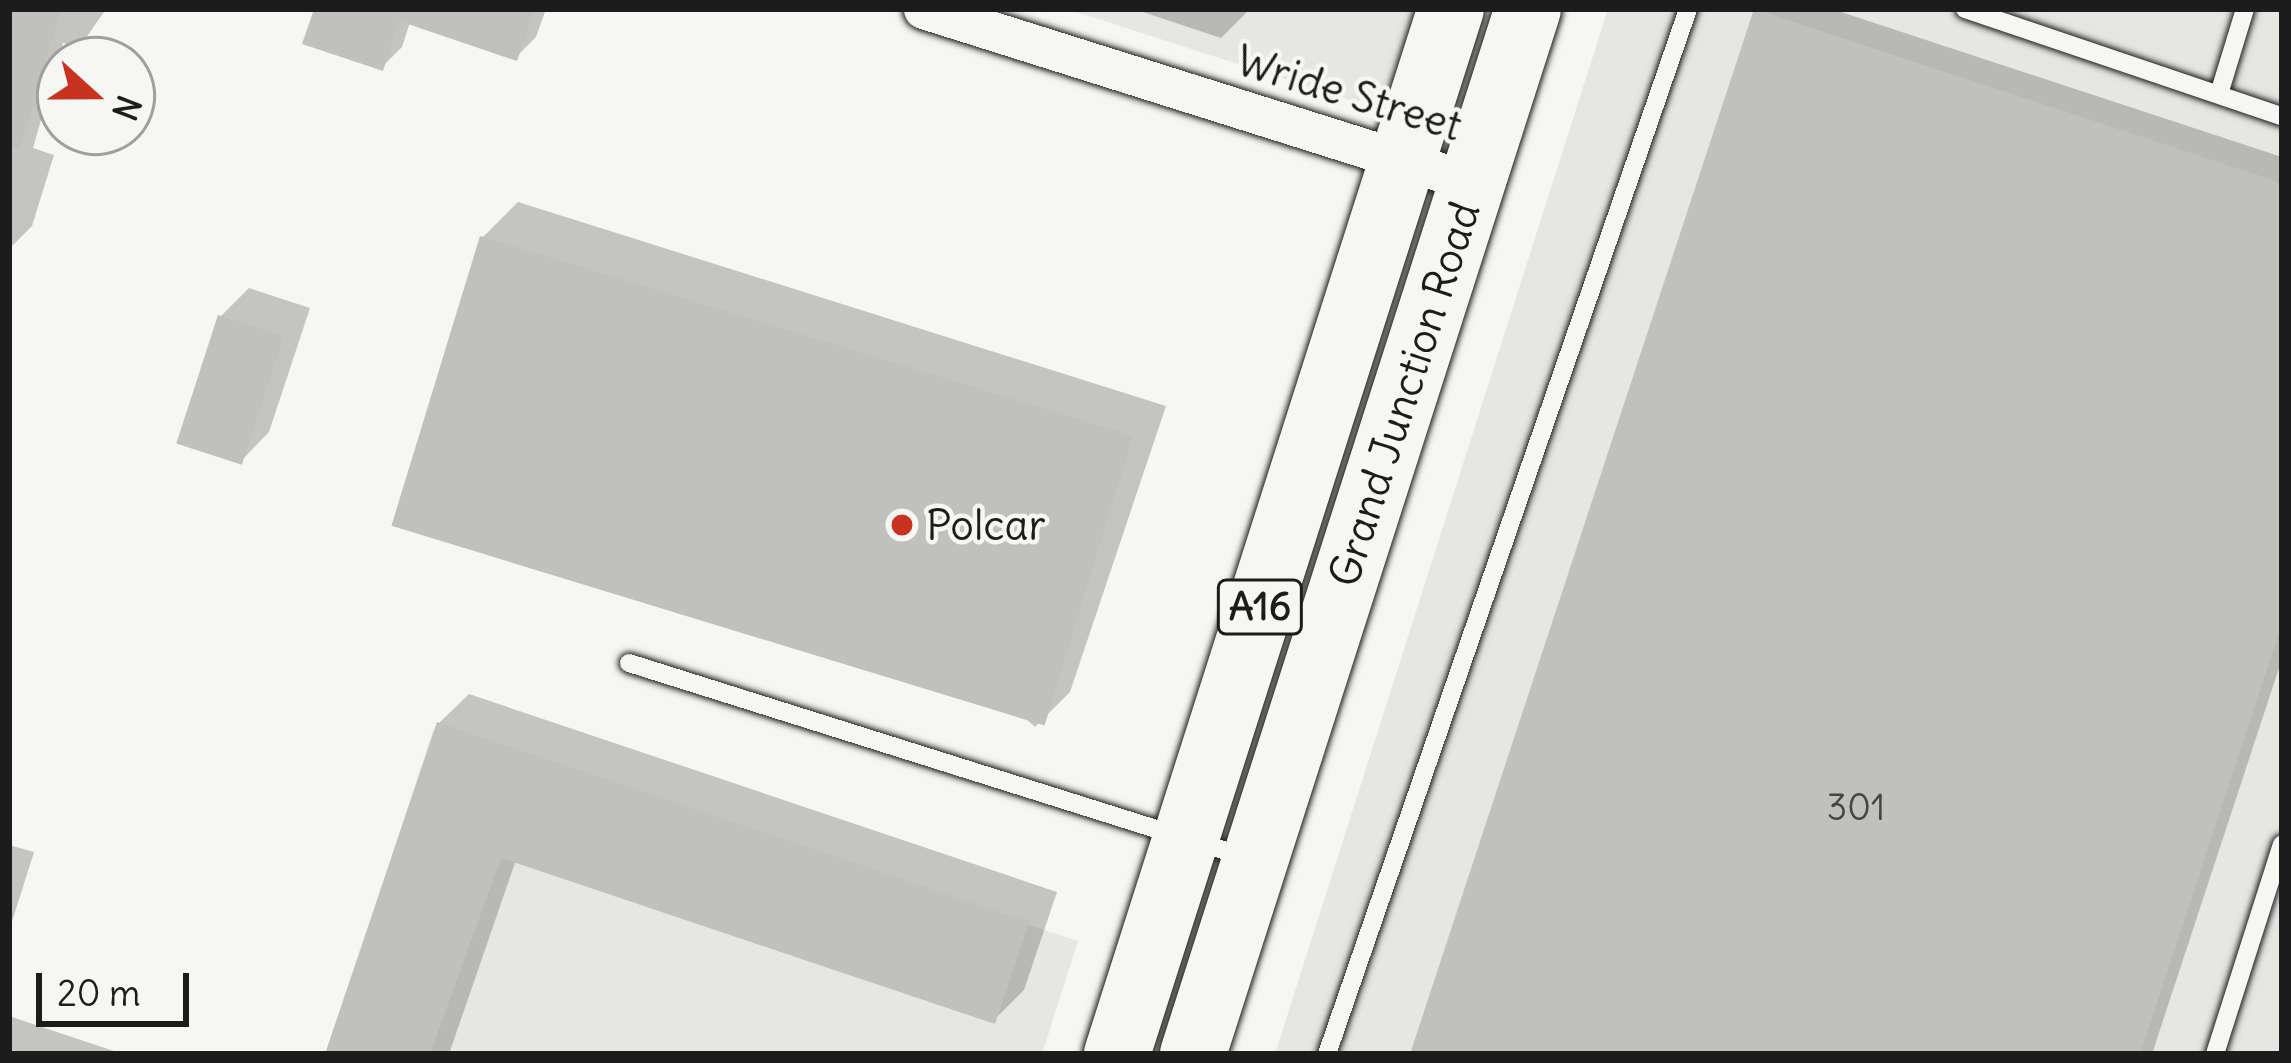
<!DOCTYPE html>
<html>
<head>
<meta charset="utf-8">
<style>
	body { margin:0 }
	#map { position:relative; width:2291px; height:1063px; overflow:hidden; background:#f6f6f2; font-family:Delius,sans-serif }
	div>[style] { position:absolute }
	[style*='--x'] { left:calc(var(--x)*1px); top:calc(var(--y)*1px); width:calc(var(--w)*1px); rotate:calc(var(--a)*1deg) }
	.built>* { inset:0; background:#e6e6e2 }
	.shadow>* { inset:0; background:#0003 }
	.building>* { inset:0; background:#c0c0bd; transform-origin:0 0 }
	.roads { filter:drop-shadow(0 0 3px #1c1c1c) drop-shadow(0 0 3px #1c1c1c) }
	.service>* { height:18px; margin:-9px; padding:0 9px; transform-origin:9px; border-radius:9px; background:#f6f6f2 }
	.minor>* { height:39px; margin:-19.5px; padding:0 19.5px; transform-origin:19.5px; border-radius:19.5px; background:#f6f6f2 }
	.trunk>* { height:66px; margin:-33px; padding:0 33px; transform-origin:33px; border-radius:33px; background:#f6f6f2 }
	.dots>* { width:33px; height:33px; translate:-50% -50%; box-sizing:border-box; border:6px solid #f6f6f2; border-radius:50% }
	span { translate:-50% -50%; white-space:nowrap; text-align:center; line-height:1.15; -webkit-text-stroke:9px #f6f6f2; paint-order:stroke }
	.number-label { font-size:36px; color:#454544 }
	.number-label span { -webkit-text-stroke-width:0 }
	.shield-label span { padding:3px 9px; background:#f6f6f2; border:3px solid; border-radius:9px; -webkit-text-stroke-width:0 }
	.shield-label { font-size:39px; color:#1c1c1c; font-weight:700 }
	.street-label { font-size:42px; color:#1c1c1c }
	.poi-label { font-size:42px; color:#1c1c1c }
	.left { translate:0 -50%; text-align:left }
	.frame { position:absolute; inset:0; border:12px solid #1c1c1c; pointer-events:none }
	.north { position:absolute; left:36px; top:36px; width:120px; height:120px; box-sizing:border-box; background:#f6f6f2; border:3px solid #9f9f9c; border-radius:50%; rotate:111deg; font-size:33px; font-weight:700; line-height:48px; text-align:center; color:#1c1c1c }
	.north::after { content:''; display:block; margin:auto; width:42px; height:54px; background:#c8321e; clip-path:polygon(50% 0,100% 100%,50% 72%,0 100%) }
	.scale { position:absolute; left:36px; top:973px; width:153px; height:54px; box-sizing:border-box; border:6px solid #1c1c1c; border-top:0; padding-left:15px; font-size:36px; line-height:42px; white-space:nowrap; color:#1c1c1c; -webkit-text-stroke:9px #f6f6f2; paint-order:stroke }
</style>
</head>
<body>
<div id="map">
	<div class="built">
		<div style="clip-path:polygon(1067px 9px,1415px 9px,1390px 89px,1356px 102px)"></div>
		<div style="clip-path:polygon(1608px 9px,2282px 9px,2282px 1054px,1275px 1054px)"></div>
		<div style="clip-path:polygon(433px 730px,1078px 941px,1042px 1054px,327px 1054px)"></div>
	</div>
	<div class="shadow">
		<div style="clip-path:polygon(9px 9px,106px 9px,79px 48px,63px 43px,33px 148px,54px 155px,32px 226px,12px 246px)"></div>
		<div style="clip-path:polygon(317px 9px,546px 9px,536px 37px,516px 57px,410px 22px,402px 47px,382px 67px)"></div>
		<div style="clip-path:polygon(1134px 9px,1250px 9px,1221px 38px)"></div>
		<div style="clip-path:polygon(1758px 9px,1832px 9px,2282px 157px,2282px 659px,2152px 1054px,1413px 1054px)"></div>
		<div style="clip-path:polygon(518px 202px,1166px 406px,1070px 692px,1035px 727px,483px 237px)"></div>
		<div style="clip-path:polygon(249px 288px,310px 308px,269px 432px,241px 461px,221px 316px)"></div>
		<div style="clip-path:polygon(469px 694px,1057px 892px,1024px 990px,994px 1020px,516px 860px,449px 1054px,330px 1054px,439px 723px)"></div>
		<div style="clip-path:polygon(9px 845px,34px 852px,9px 931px)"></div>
		<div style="clip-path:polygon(9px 1016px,123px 1054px,9px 1054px)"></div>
	</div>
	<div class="building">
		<div style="clip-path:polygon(9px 9px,61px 9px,20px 148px,9px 147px)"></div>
		<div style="clip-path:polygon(314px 9px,535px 9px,517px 61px,399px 21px,383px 71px,302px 44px)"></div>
		<div style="clip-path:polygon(1754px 9px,2282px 183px,2282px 624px,2140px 1054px,1410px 1054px)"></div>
		<div style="left:480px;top:236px;width:683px;height:303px;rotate:17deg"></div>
		<div style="left:218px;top:315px;width:69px;height:135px;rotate:18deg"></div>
		<div style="clip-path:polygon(437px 722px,1029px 922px,995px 1024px,501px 858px,430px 1054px,325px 1054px)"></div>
	</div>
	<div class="roads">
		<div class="service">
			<div style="--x:1965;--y:9;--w:335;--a:18.7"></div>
			<div style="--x:2219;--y:94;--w:89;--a:-73"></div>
			<div style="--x:629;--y:663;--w:646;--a:17.48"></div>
			<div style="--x:1327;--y:1054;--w:1106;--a:-70.94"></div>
			<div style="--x:2215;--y:1054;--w:220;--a:-72.3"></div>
		</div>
		<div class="minor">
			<div style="--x:923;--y:9;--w:576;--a:17.49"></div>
		</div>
		<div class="trunk">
			<div style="--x:1117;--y:1054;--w:1097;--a:-72.28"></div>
			<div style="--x:1193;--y:1054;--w:1097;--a:-72.23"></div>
		</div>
	</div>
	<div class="dots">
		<div style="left:902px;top:525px;background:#c8321e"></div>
	</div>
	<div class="number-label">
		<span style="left:1856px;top:808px">301</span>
	</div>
	<div class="shield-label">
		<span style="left:1260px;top:607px">A16</span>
	</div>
	<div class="street-label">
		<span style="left:1349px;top:93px;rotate:17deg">Wride Street</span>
		<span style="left:1404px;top:394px;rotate:-72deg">Grand Junction Road</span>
	</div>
	<div class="poi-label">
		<span class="left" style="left:926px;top:525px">Polcar</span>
	</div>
	<div class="frame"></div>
	<div class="north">N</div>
	<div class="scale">20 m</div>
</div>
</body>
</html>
